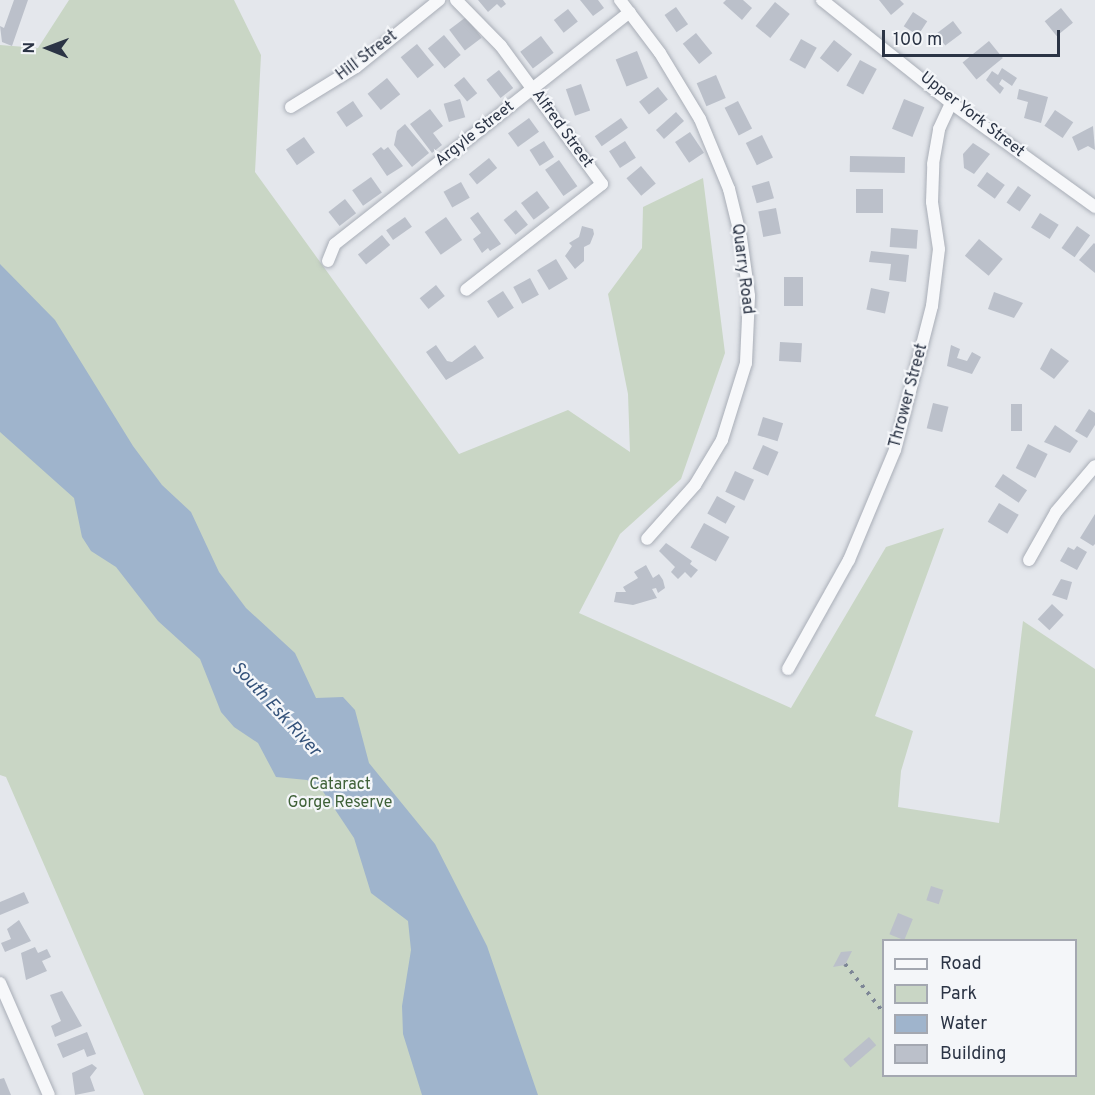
<!DOCTYPE html>
<html>
<head>
<meta charset="utf-8">
<style>
	body { margin:0 }
	#map { position:relative; width:1095px; height:1095px; overflow:hidden; background:#e4e7ec; font-family:Overpass,sans-serif }
	div>[style] { position:absolute }
	[style*='--x'] { left:calc(var(--x)*1px); top:calc(var(--y)*1px); width:calc(var(--w)*1px); rotate:calc(var(--a)*1deg) }
	.green>* { inset:0; background:#c9d6c5 }
	.water>* { inset:0; background:#9fb4cc }
	.building>* { inset:0; background:#bbc0ca; transform-origin:0 0 }
	.roads { filter:drop-shadow(0 0 2px #a9aeb7) drop-shadow(0 0 2px #a9aeb7) }
	.street>* { height:12px; margin:-6px; padding:0 6px; transform-origin:6px; border-radius:6px; background:#f7f8fa }
	.rail>* { height:4px; margin-top:-2px; transform-origin:0; background:repeating-linear-gradient(90deg,#7d8696 0 3px,transparent 0 9px) }
	span { translate:-50% -50%; white-space:nowrap; text-align:center; line-height:1.15; -webkit-text-stroke:4.5px #f4f6f9; paint-order:stroke }
	.street-label { font-size:16px; color:#2b3445 }
	.park-label { font-size:16px; color:#3f6138 }
	.water-label { font-size:18px; color:#34527a; font-style:italic }
	.legend { position:absolute; left:882px; top:939px; width:195px; height:138px; box-sizing:border-box; background:#f4f6f9; border:2px solid #a4a8b1; margin:0; padding:8px 10px; list-style:none; font-size:18px; color:#2b3445 }
	.legend li { display:flex; align-items:center; gap:12px; height:30px }
	.legend b { width:30px; border:2px solid #a4a8b1 }
	.north { position:absolute; left:18px; top:18px; width:60px; height:60px; -webkit-text-stroke:4px #f4f6f9; paint-order:stroke; rotate:271deg; font-size:16px; font-weight:700; line-height:24px; text-align:center; color:#2b3445 }
	.north::after { content:''; display:block; margin:auto; width:21px; height:27px; background:#2b3445; clip-path:polygon(50% 0,100% 100%,50% 72%,0 100%) }
	.scale { position:absolute; left:882px; top:30px; width:178px; height:27px; box-sizing:border-box; border:3px solid #2b3445; border-top:0; padding-left:8px; font-size:18px; line-height:21px; white-space:nowrap; color:#2b3445; -webkit-text-stroke:4px #f4f6f9; paint-order:stroke }
</style>
</head>
<body>
<div id="map">
	<div class="green">
		<div style="clip-path:polygon(evenodd,69px 0,234px 0,261px 55px,255px 172px,459px 454px,568px 410px,630px 452px,628px 394px,608px 294px,642px 248px,643px 207px,703px 178px,725px 353px,681px 479px,620px 534px,579px 613px,791px 708px,886px 547px,944px 528px,875px 716px,913px 731px,901px 771px,898px 807px,999px 823px,1023px 621px,1095px 669px,1095px 1095px,144px 1095px,6px 777px,0 775px,0 45px,38px 48px,69px 0,884px 940px,1076px 940px,1076px 1076px,884px 1076px,884px 940px)"></div>
	</div>
	<div class="water">
		<div style="clip-path:polygon(0 264px,55px 320px,133px 446px,162px 485px,191px 512px,219px 572px,246px 608px,295px 653px,316px 698px,343px 697px,355px 710px,369px 763px,435px 844px,487px 946px,538px 1095px,422px 1095px,403px 1034px,402px 1006px,411px 950px,408px 921px,371px 893px,354px 838px,322px 790px,307px 780px,276px 777px,258px 743px,234px 727px,221px 712px,200px 659px,158px 621px,116px 567px,91px 551px,82px 537px,74px 498px,0 432px)"></div>
	</div>
	<div class="building">
		<div style="clip-path:polygon(14px 0,28px 0,12px 46px,2px 42px,0 26px,4px 28px)"></div>
		<div style="clip-path:polygon(478px 0,503px 0,506px 4px,501px 8px,497px 4px,488px 12px)"></div>
		<div style="clip-path:polygon(580px 0,598px 0,604px 8px,593px 16px)"></div>
		<div style="clip-path:polygon(726px 0,743px 0,752px 8px,742px 20px,723px 3px)"></div>
		<div style="clip-path:polygon(879px 0,900px 0,904px 4px,891px 15px)"></div>
		<div style="left:775px;top:2px;width:19px;height:31px;rotate:39deg"></div>
		<div style="left:676px;top:7px;width:21px;height:14px;rotate:55deg"></div>
		<div style="left:1061px;top:8px;width:19px;height:21px;rotate:51deg"></div>
		<div style="left:568px;top:9px;width:16px;height:18px;rotate:52deg"></div>
		<div style="left:913px;top:12px;width:17px;height:17px;rotate:33deg"></div>
		<div style="left:466px;top:17px;width:26px;height:21px;rotate:53deg"></div>
		<div style="left:953px;top:21px;width:15px;height:21px;rotate:53deg"></div>
		<div style="left:696px;top:33px;width:26px;height:17px;rotate:51deg"></div>
		<div style="left:444px;top:35px;width:26px;height:21px;rotate:50deg"></div>
		<div style="left:541px;top:36px;width:21px;height:26px;rotate:53deg"></div>
		<div style="left:801px;top:39px;width:18px;height:24px;rotate:29deg"></div>
		<div style="left:834px;top:40px;width:23px;height:23px;rotate:38deg"></div>
		<div style="left:989px;top:41px;width:22px;height:34px;rotate:51deg"></div>
		<div style="left:417px;top:44px;width:27px;height:21px;rotate:51deg"></div>
		<div style="left:637px;top:51px;width:29px;height:23px;rotate:68deg"></div>
		<div style="left:860px;top:60px;width:19px;height:29px;rotate:28deg"></div>
		<div style="clip-path:polygon(1002px 68px,1017px 78px,1012px 86px,1002px 79px,999px 84px,1004px 88px,1000px 94px,986px 80px,992px 71px,998px 75px)"></div>
		<div style="left:499px;top:70px;width:23px;height:16px;rotate:52deg"></div>
		<div style="left:716px;top:75px;width:25px;height:21px;rotate:67deg"></div>
		<div style="left:464px;top:77px;width:21px;height:13px;rotate:51deg"></div>
		<div style="left:387px;top:78px;width:21px;height:25px;rotate:51deg"></div>
		<div style="left:581px;top:84px;width:28px;height:16px;rotate:71deg"></div>
		<div style="left:658px;top:87px;width:16px;height:24px;rotate:52deg"></div>
		<div style="clip-path:polygon(1019px 89px,1048px 97px,1041px 123px,1024px 118px,1028px 102px,1017px 99px)"></div>
		<div style="left:460px;top:99px;width:19px;height:17px;rotate:74deg"></div>
		<div style="left:904px;top:99px;width:22px;height:32px;rotate:22deg"></div>
		<div style="left:353px;top:101px;width:18px;height:20px;rotate:56deg"></div>
		<div style="left:738px;top:101px;width:31px;height:15px;rotate:63deg"></div>
		<div style="clip-path:polygon(430px 109px,443px 126px,433px 133px,442px 145px,432px 153px,410px 124px)"></div>
		<div style="left:1055px;top:110px;width:22px;height:19px;rotate:34deg"></div>
		<div style="left:676px;top:112px;width:12px;height:27px;rotate:48deg"></div>
		<div style="left:529px;top:118px;width:17px;height:26px;rotate:54deg"></div>
		<div style="left:621px;top:118px;width:12px;height:32px;rotate:55deg"></div>
		<div style="clip-path:polygon(405px 124px,429px 153px,412px 167px,394px 145px,397px 131px)"></div>
		<div style="clip-path:polygon(1093px 126px,1095px 150px,1088px 146px,1078px 151px,1072px 137px)"></div>
		<div style="left:690px;top:132px;width:25px;height:18px;rotate:56deg"></div>
		<div style="left:762px;top:135px;width:25px;height:18px;rotate:64deg"></div>
		<div style="left:304px;top:137px;width:19px;height:22px;rotate:55deg"></div>
		<div style="left:544px;top:141px;width:19px;height:17px;rotate:58deg"></div>
		<div style="left:625px;top:141px;width:20px;height:19px;rotate:57deg"></div>
		<div style="clip-path:polygon(973px 143px,990px 154px,974px 174px,964px 168px,963px 154px)"></div>
		<div style="clip-path:polygon(381px 147px,384px 150px,388px 147px,403px 166px,387px 176px,372px 154px)"></div>
		<div style="left:850px;top:156px;width:55px;height:16px;rotate:1deg"></div>
		<div style="left:489px;top:158px;width:13px;height:26px;rotate:51deg"></div>
		<div style="left:559px;top:160px;width:32px;height:17px;rotate:55deg"></div>
		<div style="left:641px;top:166px;width:23px;height:19px;rotate:50deg"></div>
		<div style="left:987px;top:172px;width:22px;height:17px;rotate:36deg"></div>
		<div style="left:371px;top:177px;width:19px;height:23px;rotate:55deg"></div>
		<div style="left:769px;top:181px;width:18px;height:18px;rotate:74deg"></div>
		<div style="left:461px;top:182px;width:18px;height:20px;rotate:61deg"></div>
		<div style="left:1018px;top:186px;width:16px;height:20px;rotate:35deg"></div>
		<div style="left:856px;top:189px;width:27px;height:24px"></div>
		<div style="left:537px;top:191px;width:21px;height:20px;rotate:53deg"></div>
		<div style="left:345px;top:199px;width:18px;height:21px;rotate:52deg"></div>
		<div style="left:776px;top:208px;width:26px;height:18px;rotate:79deg"></div>
		<div style="left:516px;top:210px;width:19px;height:16px;rotate:51deg"></div>
		<div style="clip-path:polygon(478px 212px,501px 244px,490px 251px,488px 248px,482px 253px,473px 239px,481px 233px,470px 218px)"></div>
		<div style="left:1040px;top:213px;width:22px;height:17px;rotate:32deg"></div>
		<div style="left:405px;top:217px;width:12px;height:23px;rotate:55deg"></div>
		<div style="left:446px;top:217px;width:28px;height:26px;rotate:55deg"></div>
		<div style="clip-path:polygon(582px 226px,593px 229px,594px 234px,590px 244px,584px 247px,584px 261px,575px 269px,565px 256px,572px 246px,569px 243px,579px 237px)"></div>
		<div style="left:1077px;top:226px;width:16px;height:27px;rotate:35deg"></div>
		<div style="left:891px;top:228px;width:27px;height:19px;rotate:4deg"></div>
		<div style="left:382px;top:235px;width:13px;height:31px;rotate:51deg"></div>
		<div style="left:979px;top:239px;width:31px;height:22px;rotate:40deg"></div>
		<div style="clip-path:polygon(1094px 243px,1095px 244px,1095px 273px,1079px 260px)"></div>
		<div style="clip-path:polygon(871px 251px,909px 255px,906px 282px,889px 280px,891px 264px,869px 262px)"></div>
		<div style="left:556px;top:259px;width:23px;height:22px;rotate:59deg"></div>
		<div style="left:784px;top:277px;width:19px;height:29px"></div>
		<div style="left:530px;top:278px;width:19px;height:19px;rotate:62deg"></div>
		<div style="left:436px;top:285px;width:14px;height:21px;rotate:51deg"></div>
		<div style="left:871px;top:288px;width:19px;height:22px;rotate:12deg"></div>
		<div style="left:503px;top:291px;width:20px;height:19px;rotate:57deg"></div>
		<div style="clip-path:polygon(994px 292px,1023px 303px,1014px 318px,988px 309px)"></div>
		<div style="left:780px;top:342px;width:22px;height:19px;rotate:3deg"></div>
		<div style="clip-path:polygon(436px 345px,447px 361px,452px 362px,475px 345px,484px 358px,446px 380px,426px 352px)"></div>
		<div style="clip-path:polygon(951px 345px,960px 349px,957px 358px,967px 361px,972px 352px,981px 357px,972px 374px,947px 366px)"></div>
		<div style="clip-path:polygon(1051px 348px,1069px 361px,1054px 379px,1040px 369px)"></div>
		<div style="left:933px;top:403px;width:16px;height:26px;rotate:14deg"></div>
		<div style="left:1011px;top:404px;width:11px;height:27px"></div>
		<div style="clip-path:polygon(1089px 409px,1095px 413px,1095px 425px,1087px 438px,1075px 431px)"></div>
		<div style="left:763px;top:417px;width:21px;height:19px;rotate:17deg"></div>
		<div style="clip-path:polygon(1055px 425px,1078px 441px,1070px 453px,1044px 442px)"></div>
		<div style="left:1028px;top:444px;width:22px;height:27px;rotate:27deg"></div>
		<div style="left:763px;top:445px;width:17px;height:26px;rotate:24deg"></div>
		<div style="left:735px;top:471px;width:21px;height:23px;rotate:25deg"></div>
		<div style="left:1003px;top:474px;width:29px;height:15px;rotate:34deg"></div>
		<div style="left:717px;top:496px;width:21px;height:20px;rotate:29deg"></div>
		<div style="left:999px;top:503px;width:23px;height:22px;rotate:31deg"></div>
		<div style="clip-path:polygon(1095px 514px,1095px 544px,1093px 546px,1080px 538px)"></div>
		<div style="left:704px;top:523px;width:29px;height:28px;rotate:29deg"></div>
		<div style="clip-path:polygon(666px 543px,692px 561px,690px 564px,698px 570px,691px 578px,685px 572px,678px 579px,671px 572px,675px 567px,659px 551px)"></div>
		<div style="clip-path:polygon(1077px 546px,1087px 552px,1077px 570px,1060px 561px,1068px 547px,1074px 550px)"></div>
		<div style="clip-path:polygon(646px 565px,653px 578px,659px 574px,663px 580px,665px 588px,658px 593px,656px 588px,652px 589px,657px 598px,633px 605px,614px 602px,616px 592px,626px 592px,623px 587px,638px 578px,634px 572px)"></div>
		<div style="clip-path:polygon(1061px 579px,1072px 582px,1067px 600px,1052px 595px)"></div>
		<div style="left:1052px;top:604px;width:16px;height:21px;rotate:43deg"></div>
		<div style="left:931px;top:886px;width:13px;height:15px;rotate:18deg"></div>
		<div style="clip-path:polygon(24px 892px,29px 903px,0 915px,0 902px)"></div>
		<div style="left:898px;top:913px;width:16px;height:23px;rotate:22deg"></div>
		<div style="clip-path:polygon(19px 920px,31px 941px,5px 952px,1px 943px,11px 939px,7px 929px)"></div>
		<div style="clip-path:polygon(35px 947px,38px 953px,47px 949px,51px 957px,42px 961px,47px 971px,26px 980px,21px 953px)"></div>
		<div style="clip-path:polygon(852px 951px,845px 965px,833px 967px,841px 952px)"></div>
		<div style="clip-path:polygon(62px 991px,82px 1026px,55px 1037px,51px 1026px,61px 1021px,50px 995px)"></div>
		<div style="clip-path:polygon(87px 1032px,96px 1054px,87px 1057px,84px 1049px,63px 1058px,57px 1044px)"></div>
		<div style="left:869px;top:1037px;width:11px;height:34px;rotate:49deg"></div>
		<div style="clip-path:polygon(92px 1064px,97px 1068px,90px 1077px,95px 1091px,75px 1095px,72px 1073px)"></div>
		<div style="clip-path:polygon(4px 1078px,11px 1095px,0 1095px,0 1079px)"></div>
	</div>
	<div class="roads">
		<div class="street">
			<div style="--x:456;--y:0;--w:64;--a:45.6"></div>
			<div style="--x:501;--y:46;--w:171;--a:53.8"></div>
			<div style="--x:602;--y:184;--w:172;--a:142.1"></div>
			<div style="--x:620;--y:0;--w:66;--a:53"></div>
			<div style="--x:660;--y:53;--w:77;--a:58.8"></div>
			<div style="--x:700;--y:119;--w:76;--a:67.5"></div>
			<div style="--x:729;--y:189;--w:50;--a:76.2"></div>
			<div style="--x:741;--y:238;--w:59;--a:82.1"></div>
			<div style="--x:749;--y:296;--w:67;--a:92.6"></div>
			<div style="--x:746;--y:363;--w:81;--a:107.3"></div>
			<div style="--x:722;--y:440;--w:52;--a:121"></div>
			<div style="--x:695;--y:485;--w:72;--a:131.6"></div>
			<div style="--x:822;--y:0;--w:165;--a:38.6"></div>
			<div style="--x:951;--y:103;--w:178;--a:35.8"></div>
			<div style="--x:291;--y:107;--w:76;--a:-31.6"></div>
			<div style="--x:356;--y:67;--w:107;--a:-38.9"></div>
			<div style="--x:328;--y:261;--w:18;--a:-68"></div>
			<div style="--x:335;--y:244;--w:375;--a:-38.2"></div>
			<div style="--x:1029;--y:560;--w:55;--a:-60.6"></div>
			<div style="--x:1056;--y:512;--w:60;--a:-49.7"></div>
			<div style="--x:788;--y:669;--w:125;--a:-60.8"></div>
			<div style="--x:849;--y:560;--w:119;--a:-67.3"></div>
			<div style="--x:895;--y:450;--w:149;--a:-75.6"></div>
			<div style="--x:932;--y:306;--w:57;--a:-83"></div>
			<div style="--x:939;--y:249;--w:48;--a:-98.5"></div>
			<div style="--x:932;--y:202;--w:38;--a:-88"></div>
			<div style="--x:933;--y:164;--w:36;--a:-80"></div>
			<div style="--x:939;--y:129;--w:29;--a:-65"></div>
			<div style="--x:0;--y:983;--w:122;--a:66.4"></div>
		</div>
	</div>
	<div class="rail">
		<div style="--x:845;--y:964;--w:61;--a:51.6"></div>
	</div>
	<div class="street-label">
		<span style="left:367px;top:56px;rotate:-37deg">Hill Street</span>
		<span style="left:972px;top:115px;rotate:38deg">Upper York Street</span>
		<span style="left:562px;top:129px;rotate:54deg">Alfred Street</span>
		<span style="left:475px;top:134px;rotate:-38deg">Argyle Street</span>
		<span style="left:742px;top:269px;rotate:83deg">Quarry Road</span>
		<span style="left:909px;top:396px;rotate:-75deg">Thrower Street</span>
	</div>
	<div class="park-label">
		<span style="left:340px;top:794px">Cataract<br>Gorge Reserve</span>
	</div>
	<div class="water-label">
		<span style="left:275px;top:710px;rotate:47deg">South Esk River</span>
	</div>
	<ul class="legend">
	<li><b style="height:8px;background:#f7f8fa"></b>Road</li>
	<li><b style="height:16px;background:#c9d6c5"></b>Park</li>
	<li><b style="height:16px;background:#9fb4cc"></b>Water</li>
	<li><b style="height:16px;background:#bbc0ca"></b>Building</li>
	</ul>
	<div class="north">N</div>
	<div class="scale">100 m</div>
</div>
</body>
</html>
